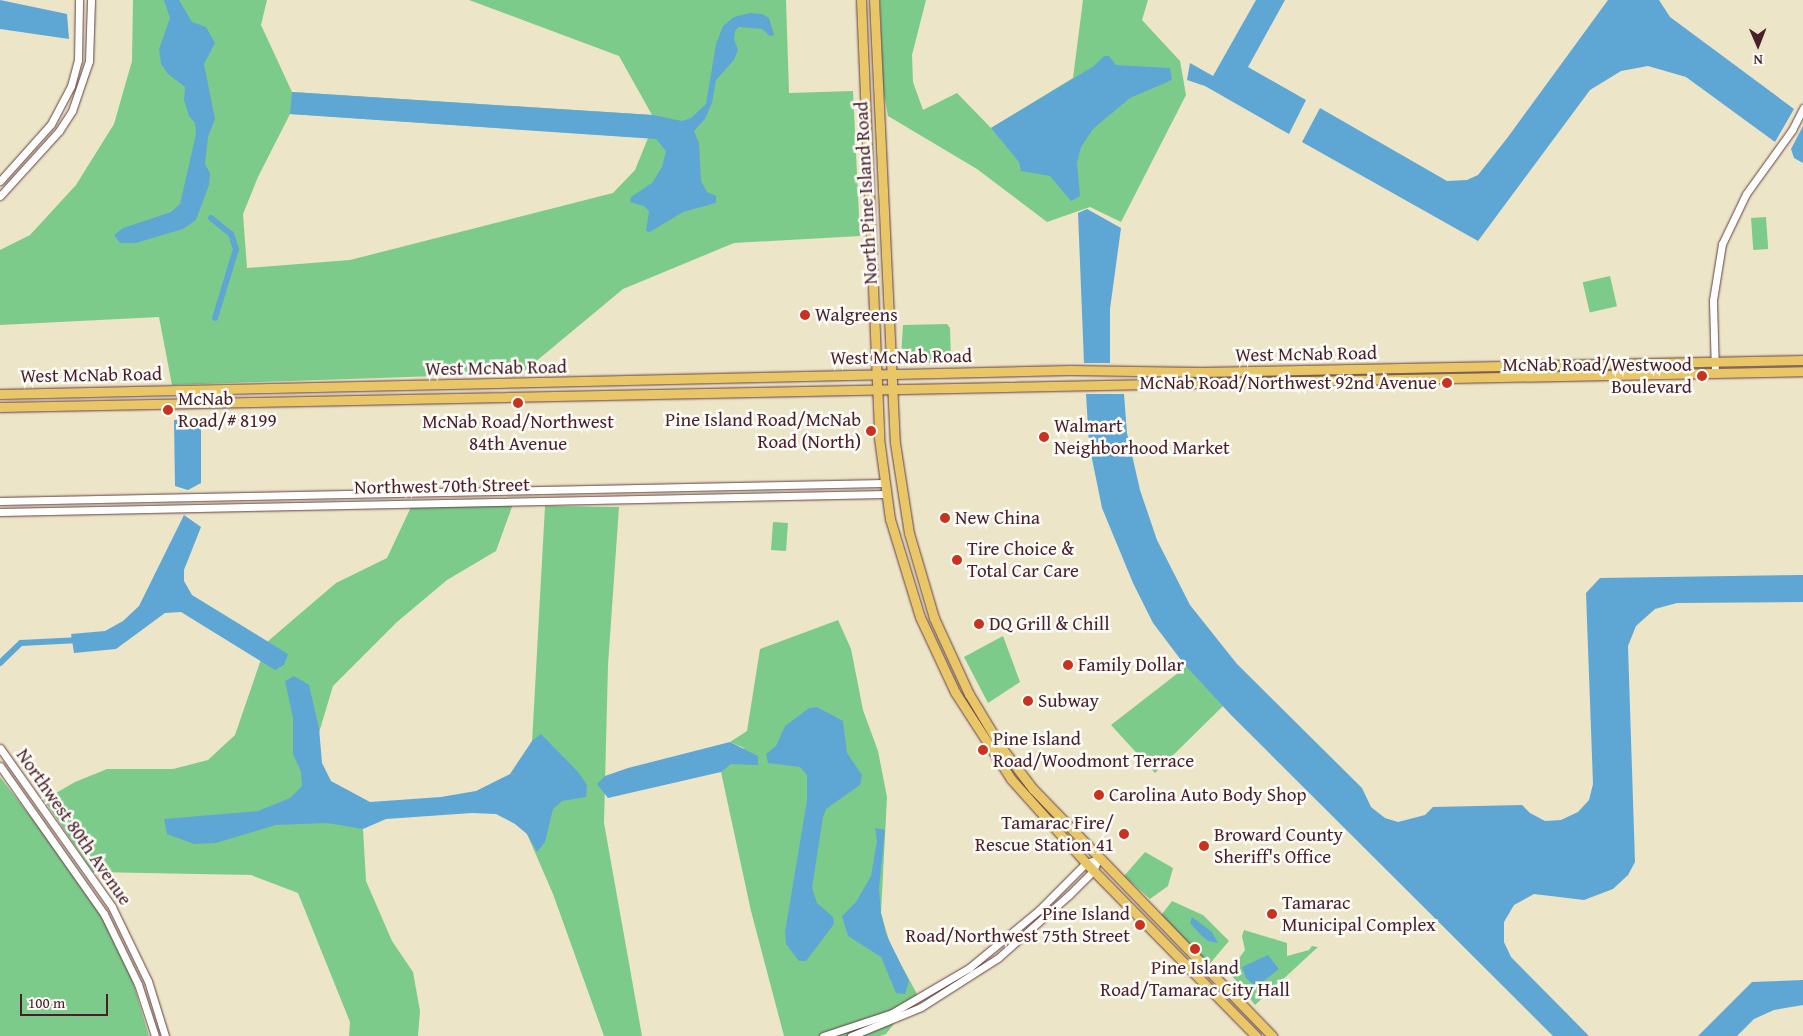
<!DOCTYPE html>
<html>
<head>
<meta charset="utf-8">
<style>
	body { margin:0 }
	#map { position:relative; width:1803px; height:1036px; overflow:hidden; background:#ede5c7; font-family:"Gentium Book Plus",serif }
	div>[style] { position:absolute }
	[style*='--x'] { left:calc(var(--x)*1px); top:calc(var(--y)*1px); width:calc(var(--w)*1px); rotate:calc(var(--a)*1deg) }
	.green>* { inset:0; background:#7dcb8a; transform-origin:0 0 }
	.water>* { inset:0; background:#5ea7d5 }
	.canal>* { height:6px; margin:-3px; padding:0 3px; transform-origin:3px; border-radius:3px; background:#5ea7d5 }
	.roads { filter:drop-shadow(0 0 1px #623d42) drop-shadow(0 0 1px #623d42) }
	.minor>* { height:7px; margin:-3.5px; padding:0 3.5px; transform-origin:3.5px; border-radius:3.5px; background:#fff }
	.major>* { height:9px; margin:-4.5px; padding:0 4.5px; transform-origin:4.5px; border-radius:4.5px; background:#e9c769 }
	.dots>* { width:14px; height:14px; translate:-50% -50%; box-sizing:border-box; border:2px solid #fdfcf7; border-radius:50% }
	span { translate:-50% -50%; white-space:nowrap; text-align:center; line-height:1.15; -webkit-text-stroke:5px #fdfcf7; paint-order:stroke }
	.street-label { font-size:19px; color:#4a1f2b }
	.poi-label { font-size:19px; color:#4a1f2b }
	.left { translate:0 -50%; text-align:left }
	.right { translate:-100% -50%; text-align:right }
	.north { position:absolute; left:1733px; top:20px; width:50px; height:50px; -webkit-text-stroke:4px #fdfcf7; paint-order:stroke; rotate:179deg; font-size:14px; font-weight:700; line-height:20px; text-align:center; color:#4a1f2b }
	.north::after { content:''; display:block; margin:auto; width:18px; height:22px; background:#4a1f2b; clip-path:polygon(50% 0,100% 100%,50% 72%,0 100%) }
	.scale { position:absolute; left:20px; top:994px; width:88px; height:22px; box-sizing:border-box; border:2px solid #4a1f2b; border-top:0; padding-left:6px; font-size:15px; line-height:18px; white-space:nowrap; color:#4a1f2b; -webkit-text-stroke:4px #fdfcf7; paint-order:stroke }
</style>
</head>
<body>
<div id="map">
	<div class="green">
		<div style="clip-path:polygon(evenodd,133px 0,267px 0,261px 25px,292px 92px,652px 115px,619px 56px,469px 0,786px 0,789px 93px,853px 91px,860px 236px,734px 243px,623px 289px,522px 373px,172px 385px,159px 317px,0 325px,0 250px,30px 235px,76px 185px,114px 124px,132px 61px,133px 0,290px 114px,648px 138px,635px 170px,613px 193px,350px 260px,247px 268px,243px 214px,258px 177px,290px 114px)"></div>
		<div style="clip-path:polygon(880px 0,926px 0,912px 55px,913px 82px,923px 110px,957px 93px,991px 128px,1073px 78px,1083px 0,1148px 0,1142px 20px,1180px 61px,1186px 95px,1121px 222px,1090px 207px,1047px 222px,977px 169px,888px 116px,883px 88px)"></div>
		<div style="left:1766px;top:217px;width:32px;height:15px;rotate:86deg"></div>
		<div style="left:1610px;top:276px;width:31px;height:28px;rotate:77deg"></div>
		<div style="clip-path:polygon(947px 324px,950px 328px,951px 362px,907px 363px,901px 357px,903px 325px)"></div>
		<div style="clip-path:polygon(513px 504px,496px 551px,447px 580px,397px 622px,333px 686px,303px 786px,363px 829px,366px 881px,392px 941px,413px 972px,420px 1011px,418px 1036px,349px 1036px,350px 1022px,298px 893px,251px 875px,93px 872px,44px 800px,75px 782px,107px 769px,173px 769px,208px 760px,235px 735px,267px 642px,336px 583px,387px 558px,411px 507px)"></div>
		<div style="clip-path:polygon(545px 506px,619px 507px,608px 665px,604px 823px,642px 1036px,604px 1036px,553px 894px,527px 834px)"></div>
		<div style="left:773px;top:522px;width:15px;height:28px;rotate:4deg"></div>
		<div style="clip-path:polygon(838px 620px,851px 649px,863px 710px,878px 751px,887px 797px,881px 913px,890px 944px,917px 994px,886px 1034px,880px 1036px,784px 1036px,751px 911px,721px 772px,744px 748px,730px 742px,747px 731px,760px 649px)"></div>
		<div style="clip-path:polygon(1003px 636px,1020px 682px,988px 703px,964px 657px)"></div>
		<div style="clip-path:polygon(1187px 666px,1223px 706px,1155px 773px,1111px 725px)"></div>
		<div style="clip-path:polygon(0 777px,61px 856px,100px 914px,129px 969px,149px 1036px,0 1036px)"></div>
		<div style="clip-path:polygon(1145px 852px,1173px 868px,1168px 886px,1150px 899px,1124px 876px)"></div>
		<div style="clip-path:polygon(1172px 901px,1203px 915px,1229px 941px,1207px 967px,1159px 918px)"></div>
		<div style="clip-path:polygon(1244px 930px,1287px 943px,1287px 956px,1309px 950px,1312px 946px,1318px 947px,1255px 1005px,1229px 972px,1245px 950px,1242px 936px)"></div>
	</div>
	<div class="water">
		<div style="clip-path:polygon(0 0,67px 14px,69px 39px,0 29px)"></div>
		<div style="clip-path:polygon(164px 0,179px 0,192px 22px,206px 27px,215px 43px,204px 64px,215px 119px,208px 137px,205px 164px,210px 173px,209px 185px,196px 220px,183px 229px,136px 243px,120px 243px,114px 235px,123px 228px,171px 212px,180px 204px,196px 134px,195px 123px,189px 116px,184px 100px,185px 87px,168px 74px,161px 64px,159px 49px,170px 18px)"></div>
		<div style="clip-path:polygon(1256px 0,1285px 0,1248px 67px,1306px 100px,1289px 134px,1205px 86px,1187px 80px,1190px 63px,1213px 76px)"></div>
		<div style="clip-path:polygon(1608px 0,1659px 0,1670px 17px,1794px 109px,1775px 142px,1686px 77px,1648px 66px,1621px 71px,1590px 90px,1478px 241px,1302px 142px,1320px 108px,1447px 181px,1467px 180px,1478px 175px,1508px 137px)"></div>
		<div style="clip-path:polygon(750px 13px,762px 14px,769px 18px,774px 35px,770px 36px,762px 29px,739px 27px,735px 31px,734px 39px,738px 50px,734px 60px,716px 80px,712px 103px,705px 119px,694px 131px,699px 143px,701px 181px,707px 192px,716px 196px,716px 203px,683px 212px,650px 232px,646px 231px,649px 211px,644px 206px,630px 202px,631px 197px,652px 183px,662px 167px,666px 151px,656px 139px,290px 114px,292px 92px,653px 115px,682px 121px,691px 118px,706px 104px,716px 44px,723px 26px,734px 17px)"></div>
		<div style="clip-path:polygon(1104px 56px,1109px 56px,1116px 65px,1170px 68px,1172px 80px,1130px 98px,1093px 129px,1081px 147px,1077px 163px,1080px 196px,1071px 201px,1050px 176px,1021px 171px,1019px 162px,991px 128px,1094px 66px)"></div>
		<div style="clip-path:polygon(1803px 126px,1803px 163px,1794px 158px,1791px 149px)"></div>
		<div style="clip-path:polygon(1087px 209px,1121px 228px,1110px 309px,1110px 363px,1084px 363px,1078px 213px)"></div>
		<div style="clip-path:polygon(1086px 394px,1124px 394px,1127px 433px,1140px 490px,1157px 540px,1190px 605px,1237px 664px,1362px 788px,1371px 807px,1385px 818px,1398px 822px,1425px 815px,1433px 807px,1522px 805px,1530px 813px,1545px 821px,1561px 820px,1578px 812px,1589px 800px,1593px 784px,1586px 593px,1600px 578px,1803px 575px,1803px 602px,1677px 603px,1655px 609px,1636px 626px,1628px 646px,1635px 862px,1628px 875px,1613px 889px,1584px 900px,1534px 894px,1514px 905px,1504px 922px,1504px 942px,1511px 957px,1589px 1036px,1553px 1036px,1231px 715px,1184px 664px,1153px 623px,1133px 583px,1102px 508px,1089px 444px)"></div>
		<div style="clip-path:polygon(201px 419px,201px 483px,188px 490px,175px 486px,174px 420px)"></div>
		<div style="clip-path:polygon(184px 515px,201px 527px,184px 570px,184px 581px,192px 595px,288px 654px,284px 665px,275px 670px,181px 612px,165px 613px,116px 649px,74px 653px,71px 634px,105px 631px,123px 621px,139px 606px)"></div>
		<div style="clip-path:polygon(294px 676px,309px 685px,319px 728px,322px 763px,331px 781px,370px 802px,441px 797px,476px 791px,510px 774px,532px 741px,541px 734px,579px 773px,587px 785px,586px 797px,562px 801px,553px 809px,545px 842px,537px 852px,527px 834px,515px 824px,496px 814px,472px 813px,386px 819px,363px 829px,327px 823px,276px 825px,216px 843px,194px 844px,167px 834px,164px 819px,258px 811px,290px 798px,302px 786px,301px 772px,293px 754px,293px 718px,285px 681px)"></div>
		<div style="clip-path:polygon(817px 707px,843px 721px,847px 753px,862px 775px,860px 785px,826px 809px,823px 817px,812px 888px,817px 903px,833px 917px,834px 924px,806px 961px,799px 961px,786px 944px,785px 932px,807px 800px,807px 775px,800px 767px,768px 763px,766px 754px,776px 746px,785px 726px,809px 708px)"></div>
		<div style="clip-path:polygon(730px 742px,758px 756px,758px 765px,731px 764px,721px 772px,608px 798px,597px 784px,605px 776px,628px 768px)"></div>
		<div style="clip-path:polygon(875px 828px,885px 830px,879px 889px,881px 913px,886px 934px,909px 981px,905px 994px,896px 993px,881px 957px,848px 936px,842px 916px,856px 902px,871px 876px,877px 841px)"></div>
		<div style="clip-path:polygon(1192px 917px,1212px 932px,1218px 943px,1208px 941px,1200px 934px,1190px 923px)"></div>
		<div style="clip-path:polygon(1268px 955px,1279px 969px,1256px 987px,1246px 978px,1242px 967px)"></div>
		<div style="clip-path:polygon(1803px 980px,1803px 1005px,1774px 1010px,1754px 1019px,1737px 1036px,1698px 1036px,1752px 982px)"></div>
	</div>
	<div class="canal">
		<div style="--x:211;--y:218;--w:26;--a:39"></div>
		<div style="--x:231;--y:234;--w:16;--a:72"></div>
		<div style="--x:236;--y:249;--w:72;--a:106.9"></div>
		<div style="--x:0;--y:663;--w:29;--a:-44"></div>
		<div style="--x:21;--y:643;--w:59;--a:-2.9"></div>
	</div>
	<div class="roads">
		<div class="minor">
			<div style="--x:0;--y:181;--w:76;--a:-48.2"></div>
			<div style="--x:51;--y:124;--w:43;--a:-62.2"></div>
			<div style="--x:71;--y:86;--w:27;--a:-75"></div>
			<div style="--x:78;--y:60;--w:60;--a:-89"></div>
			<div style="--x:0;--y:196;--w:88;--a:-47.8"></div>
			<div style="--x:59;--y:131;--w:24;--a:-57"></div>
			<div style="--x:72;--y:111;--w:53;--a:-71.2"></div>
			<div style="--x:89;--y:61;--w:61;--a:-88.1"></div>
			<div style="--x:1715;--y:373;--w:73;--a:-91.6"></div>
			<div style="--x:1713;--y:300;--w:57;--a:-80.9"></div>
			<div style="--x:1722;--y:244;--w:55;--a:-64.4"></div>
			<div style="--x:1746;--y:194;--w:79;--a:-54.3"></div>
			<div style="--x:1792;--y:130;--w:25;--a:-63"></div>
			<div style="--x:0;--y:501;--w:883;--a:-1.17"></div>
			<div style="--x:0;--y:512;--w:885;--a:-1.17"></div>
			<div style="--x:0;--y:748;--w:194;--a:54.8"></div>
			<div style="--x:112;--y:907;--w:82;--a:64.1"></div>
			<div style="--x:148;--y:981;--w:58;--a:72.8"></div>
			<div style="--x:0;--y:766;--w:181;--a:54.9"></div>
			<div style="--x:104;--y:914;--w:78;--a:64.1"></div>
			<div style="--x:138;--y:984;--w:55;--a:71.9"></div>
			<div style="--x:823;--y:1036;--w:73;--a:-18.4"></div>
			<div style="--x:892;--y:1013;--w:89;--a:-30.3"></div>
			<div style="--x:969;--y:968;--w:91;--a:-39.6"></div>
			<div style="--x:1039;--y:910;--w:66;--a:-45"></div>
			<div style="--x:1086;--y:863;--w:13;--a:-18"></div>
			<div style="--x:851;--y:1036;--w:76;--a:-22.5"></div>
			<div style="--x:921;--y:1007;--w:91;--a:-32.5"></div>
			<div style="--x:998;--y:958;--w:95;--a:-41.6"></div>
			<div style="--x:1069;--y:895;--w:34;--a:-45"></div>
			<div style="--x:1093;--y:871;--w:13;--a:-67"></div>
		</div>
		<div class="major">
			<div style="--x:861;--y:0;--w:438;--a:87.6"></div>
			<div style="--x:879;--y:438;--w:82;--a:82.3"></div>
			<div style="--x:890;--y:519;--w:102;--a:73"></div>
			<div style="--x:920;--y:617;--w:83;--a:65"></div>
			<div style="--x:955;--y:692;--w:103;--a:57.2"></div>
			<div style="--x:1011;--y:779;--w:113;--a:48.2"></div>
			<div style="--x:1086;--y:863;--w:243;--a:45.5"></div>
			<div style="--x:874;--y:0;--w:443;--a:87.3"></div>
			<div style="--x:895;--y:443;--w:91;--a:81.2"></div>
			<div style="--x:909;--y:533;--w:89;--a:73.6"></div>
			<div style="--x:934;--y:618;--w:84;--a:65.3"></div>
			<div style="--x:969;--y:694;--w:62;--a:58.9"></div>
			<div style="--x:1001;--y:747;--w:53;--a:52.7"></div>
			<div style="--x:1033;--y:789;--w:344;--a:45.9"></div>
			<div style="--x:0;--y:394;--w:1070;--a:-1.28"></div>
			<div style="--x:1070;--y:370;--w:131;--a:0.9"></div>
			<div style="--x:1201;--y:372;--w:602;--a:-1.14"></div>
			<div style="--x:0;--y:407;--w:1803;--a:-1.14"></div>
		</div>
	</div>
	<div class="dots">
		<div style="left:805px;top:315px;background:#c8321e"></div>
		<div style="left:1702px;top:376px;background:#c8321e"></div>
		<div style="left:1447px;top:383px;background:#c8321e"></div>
		<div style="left:518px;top:403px;background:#c8321e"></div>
		<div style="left:168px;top:410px;background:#c8321e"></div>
		<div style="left:871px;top:431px;background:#c8321e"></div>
		<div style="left:1044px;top:437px;background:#c8321e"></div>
		<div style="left:945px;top:518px;background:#c8321e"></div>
		<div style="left:957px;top:560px;background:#c8321e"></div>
		<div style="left:979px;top:624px;background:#c8321e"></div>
		<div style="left:1068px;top:665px;background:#c8321e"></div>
		<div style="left:1028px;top:701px;background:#c8321e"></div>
		<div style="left:983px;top:750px;background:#c8321e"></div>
		<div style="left:1099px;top:795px;background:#c8321e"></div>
		<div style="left:1124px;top:834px;background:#c8321e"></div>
		<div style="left:1204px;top:846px;background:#c8321e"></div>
		<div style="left:1272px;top:914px;background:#c8321e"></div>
		<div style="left:1140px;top:925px;background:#c8321e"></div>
		<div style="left:1195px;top:949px;background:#c8321e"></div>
	</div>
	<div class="street-label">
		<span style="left:866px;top:193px;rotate:-93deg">North Pine Island Road</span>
		<span style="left:1306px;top:354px;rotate:-1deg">West McNab Road</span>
		<span style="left:901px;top:357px;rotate:-1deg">West McNab Road</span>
		<span style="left:496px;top:368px;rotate:-1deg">West McNab Road</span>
		<span style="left:91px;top:375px;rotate:-1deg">West McNab Road</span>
		<span style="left:442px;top:486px;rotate:-1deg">Northwest 70th Street</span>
		<span style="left:74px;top:827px;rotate:55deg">Northwest 80th Avenue</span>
	</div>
	<div class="poi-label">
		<span class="left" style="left:815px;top:315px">Walgreens</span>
		<span class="right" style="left:1692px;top:376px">McNab Road/Westwood<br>Boulevard</span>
		<span class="right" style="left:1437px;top:383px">McNab Road/Northwest 92nd Avenue</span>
		<span class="left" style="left:178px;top:410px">McNab<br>Road/# 8199</span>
		<span class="right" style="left:861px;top:431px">Pine Island Road/McNab<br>Road (North)</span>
		<span style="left:518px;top:433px">McNab Road/Northwest<br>84th Avenue</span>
		<span class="left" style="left:1054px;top:437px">Walmart<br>Neighborhood Market</span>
		<span class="left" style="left:955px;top:518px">New China</span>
		<span class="left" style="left:967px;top:560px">Tire Choice &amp;<br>Total Car Care</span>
		<span class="left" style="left:989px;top:624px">DQ Grill &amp; Chill</span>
		<span class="left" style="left:1078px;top:665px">Family Dollar</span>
		<span class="left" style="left:1038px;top:701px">Subway</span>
		<span class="left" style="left:993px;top:750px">Pine Island<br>Road/Woodmont Terrace</span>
		<span class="left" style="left:1109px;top:795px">Carolina Auto Body Shop</span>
		<span class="right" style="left:1114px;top:834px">Tamarac Fire/<br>Rescue Station 41</span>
		<span class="left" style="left:1214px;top:846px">Broward County<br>Sheriff's Office</span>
		<span class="left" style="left:1282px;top:914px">Tamarac<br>Municipal Complex</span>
		<span class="right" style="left:1130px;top:925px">Pine Island<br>Road/Northwest 75th Street</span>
		<span style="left:1195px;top:979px">Pine Island<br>Road/Tamarac City Hall</span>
	</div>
	<div class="north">N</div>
	<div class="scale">100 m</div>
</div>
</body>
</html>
